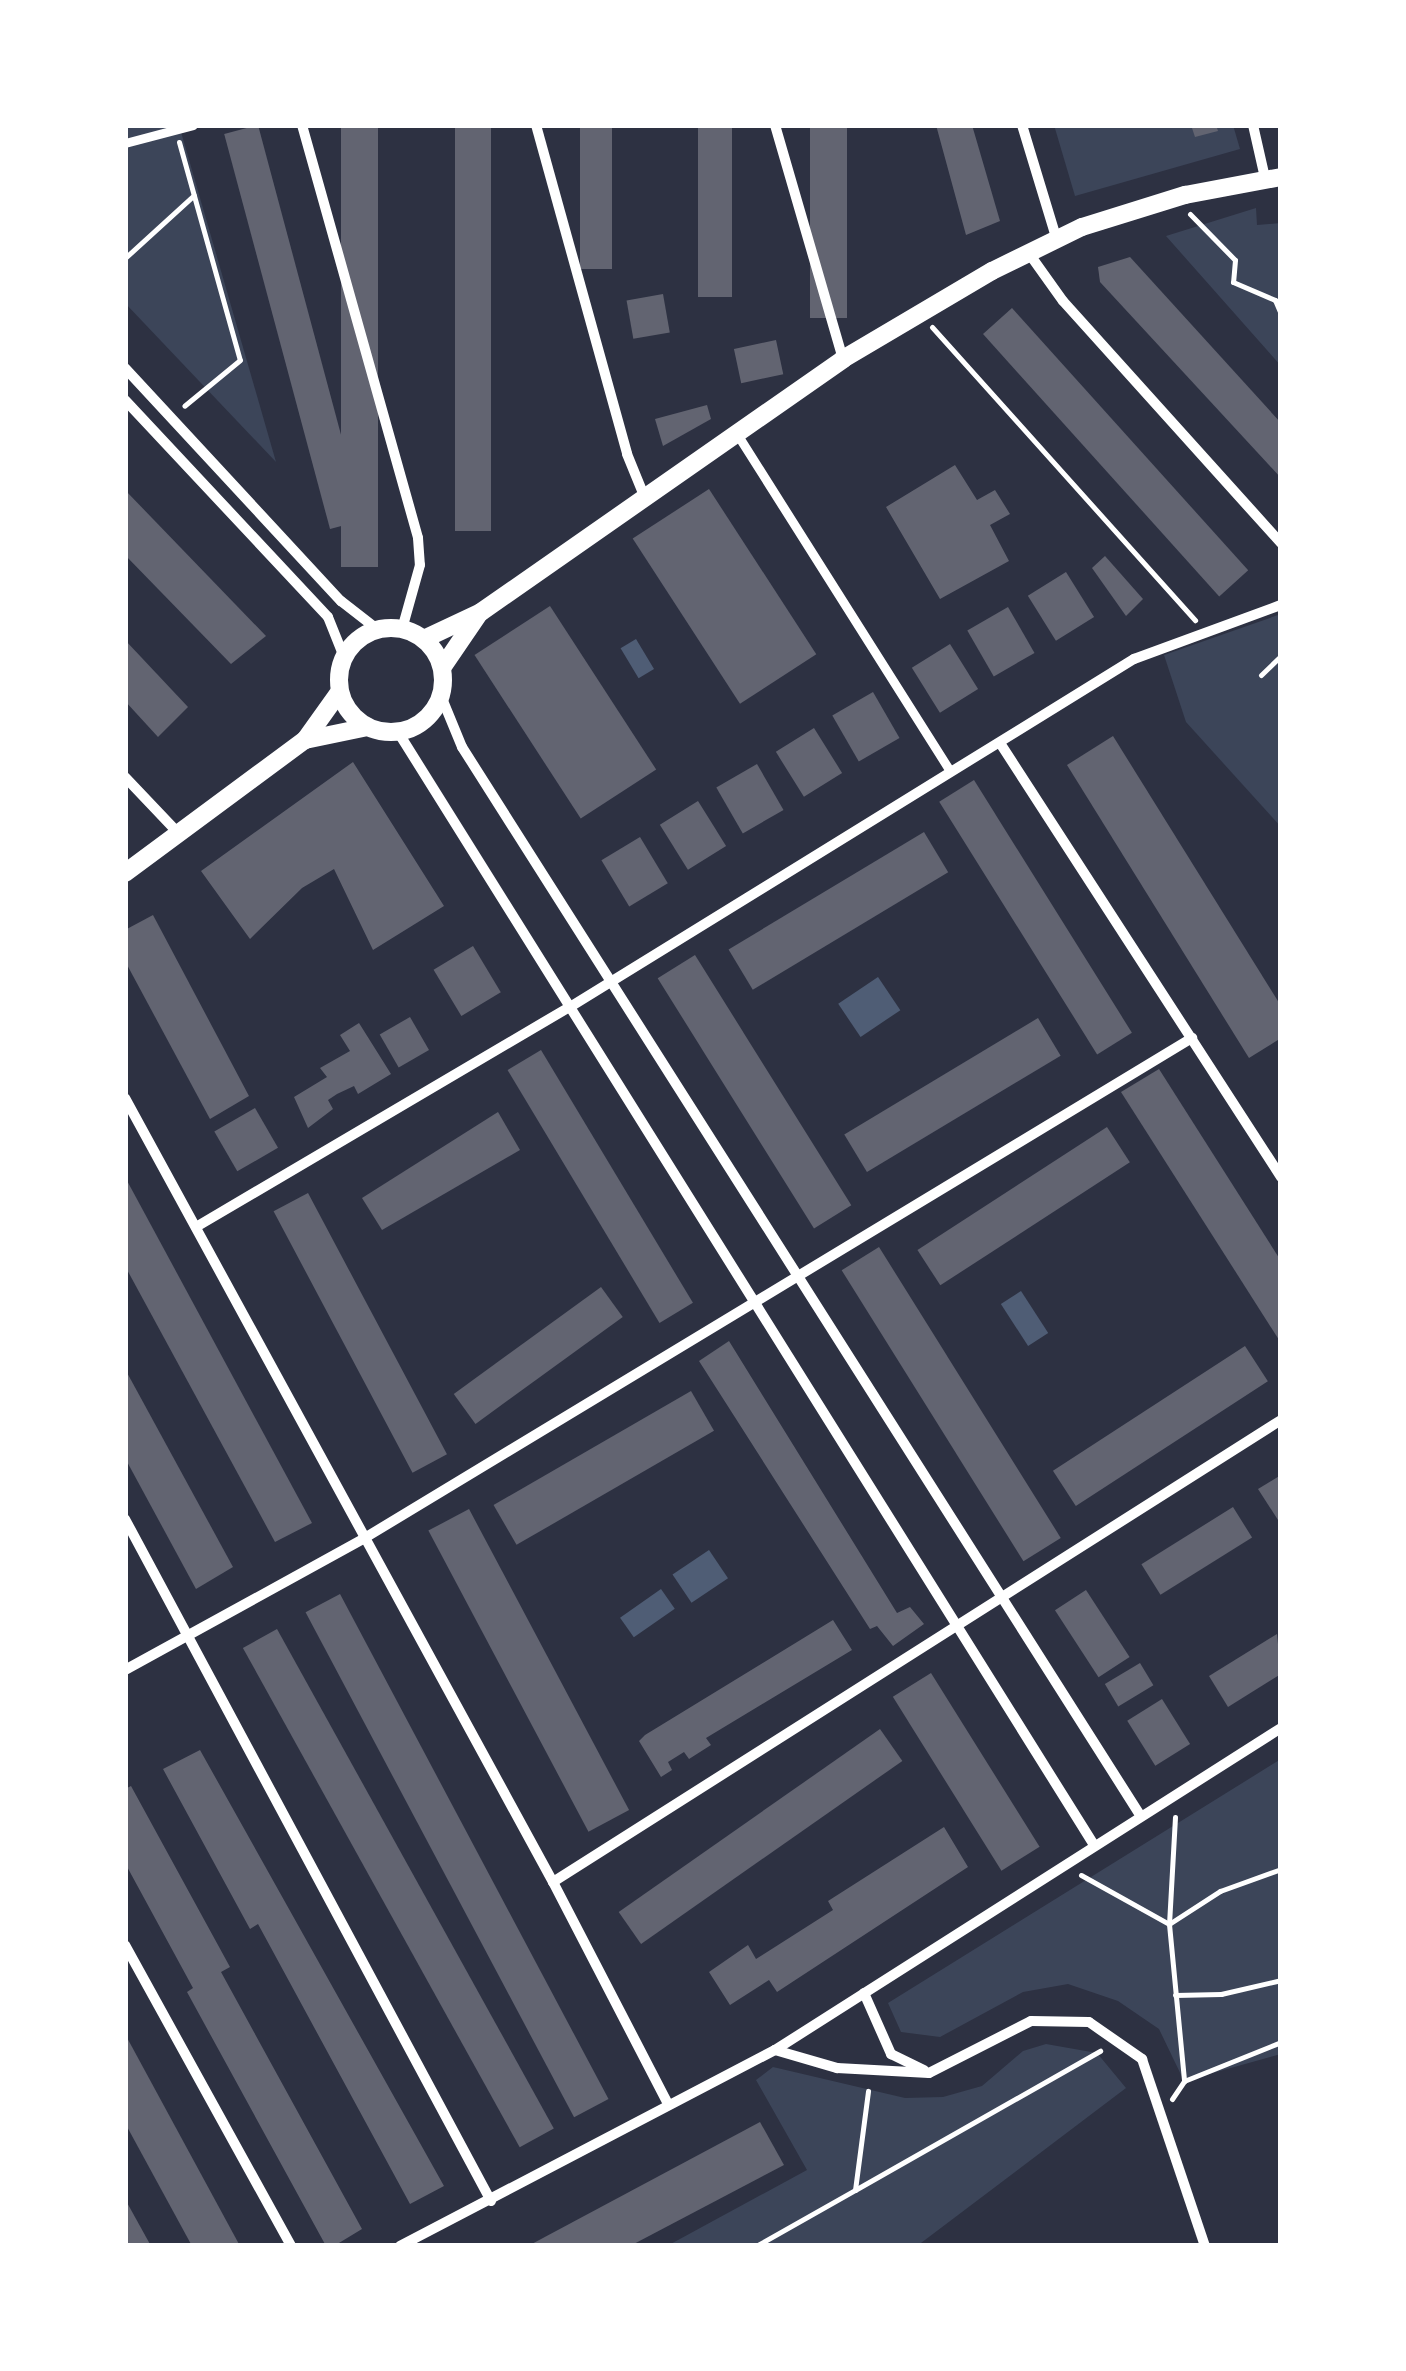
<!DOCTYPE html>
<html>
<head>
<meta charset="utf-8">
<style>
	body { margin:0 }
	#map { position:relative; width:1406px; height:2371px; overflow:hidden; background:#2d3142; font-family:"Roboto Condensed",sans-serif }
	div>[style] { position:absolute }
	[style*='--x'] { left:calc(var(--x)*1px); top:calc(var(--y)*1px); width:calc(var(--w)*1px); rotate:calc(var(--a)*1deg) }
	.green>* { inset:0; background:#3c4559 }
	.water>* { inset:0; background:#4f5d75; transform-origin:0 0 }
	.building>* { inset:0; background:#626471; transform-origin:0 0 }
	.path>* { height:5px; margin:-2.5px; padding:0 2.5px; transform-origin:2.5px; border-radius:2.5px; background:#fff }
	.pedestrian>* { height:9px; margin:-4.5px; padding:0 4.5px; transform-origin:4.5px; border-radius:4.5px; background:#fff }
	.minor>* { height:10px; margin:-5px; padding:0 5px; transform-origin:5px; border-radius:5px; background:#fff }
	.tertiary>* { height:18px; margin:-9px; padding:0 9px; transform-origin:9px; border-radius:9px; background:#fff }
	.tertiary>.ring { margin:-9px; padding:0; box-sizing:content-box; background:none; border:18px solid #fff; border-radius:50% }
	span { translate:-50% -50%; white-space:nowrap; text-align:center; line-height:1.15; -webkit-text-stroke:8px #fff; paint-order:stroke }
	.frame { position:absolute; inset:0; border:128px solid #fff; pointer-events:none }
</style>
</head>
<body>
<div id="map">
	<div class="green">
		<div style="clip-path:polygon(125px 125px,179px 125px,276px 462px,125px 303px)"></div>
		<div style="clip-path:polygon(1054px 125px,1233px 125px,1240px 149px,1075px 196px)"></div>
		<div style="clip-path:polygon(1256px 208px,1257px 225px,1281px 223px,1281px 366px,1166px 236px)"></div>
		<div style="clip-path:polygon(1281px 614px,1281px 827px,1186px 722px,1164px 655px)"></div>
		<div style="clip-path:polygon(1281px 1759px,1281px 2054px,1184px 2081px,1159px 2029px,1118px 2001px,1068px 1984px,1023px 1992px,940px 2037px,901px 2032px,888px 2003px)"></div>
		<div style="clip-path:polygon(1046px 2044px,1097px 2053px,1126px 2088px,917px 2246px,667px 2246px,807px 2170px,756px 2080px,773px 2067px,905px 2098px,943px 2097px,982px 2086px,1023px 2051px)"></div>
	</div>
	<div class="water">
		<div style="left:636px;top:639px;width:35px;height:18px;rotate:59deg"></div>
		<div style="left:878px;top:977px;width:40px;height:48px;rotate:56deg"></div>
		<div style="left:1021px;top:1291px;width:50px;height:24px;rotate:57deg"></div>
		<div style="left:709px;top:1550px;width:34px;height:44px;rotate:56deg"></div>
		<div style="left:661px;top:1589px;width:24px;height:50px;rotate:55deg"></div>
	</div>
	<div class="building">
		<div style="left:258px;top:125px;width:409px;height:35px;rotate:75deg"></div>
		<div style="left:341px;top:125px;width:37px;height:442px"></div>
		<div style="left:455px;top:125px;width:36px;height:406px"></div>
		<div style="left:580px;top:125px;width:32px;height:144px"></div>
		<div style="left:698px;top:125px;width:34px;height:172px"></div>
		<div style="left:810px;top:125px;width:37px;height:193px"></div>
		<div style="clip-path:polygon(936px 125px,972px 125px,1000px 221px,966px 235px)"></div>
		<div style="clip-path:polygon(1191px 125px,1216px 125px,1218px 131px,1195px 137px)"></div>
		<div style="clip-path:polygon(1130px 257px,1281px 423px,1281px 478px,1100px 282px,1098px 267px)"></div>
		<div style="left:663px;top:294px;width:39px;height:37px;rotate:80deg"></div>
		<div style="left:1012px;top:308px;width:353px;height:39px;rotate:48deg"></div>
		<div style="left:776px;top:340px;width:35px;height:43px;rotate:78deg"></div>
		<div style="clip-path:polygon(707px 405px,711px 419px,663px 446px,655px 419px)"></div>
		<div style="clip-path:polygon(955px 465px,977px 500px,995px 490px,1010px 514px,990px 525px,1009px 561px,940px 599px,886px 507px)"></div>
		<div style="left:709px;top:489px;width:197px;height:91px;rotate:57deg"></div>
		<div style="clip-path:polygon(125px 490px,266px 636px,231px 664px,125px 555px)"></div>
		<div style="clip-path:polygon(1105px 556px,1143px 599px,1126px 616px,1092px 568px)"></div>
		<div style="left:1066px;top:572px;width:53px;height:45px;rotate:58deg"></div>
		<div style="left:550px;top:606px;width:195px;height:90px;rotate:57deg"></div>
		<div style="left:1008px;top:607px;width:53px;height:47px;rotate:60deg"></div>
		<div style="clip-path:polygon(125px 640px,188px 707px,158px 737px,125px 701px)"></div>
		<div style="left:950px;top:644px;width:53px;height:45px;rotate:58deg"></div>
		<div style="left:873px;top:692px;width:53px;height:47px;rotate:60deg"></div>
		<div style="left:814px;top:728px;width:53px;height:45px;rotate:58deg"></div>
		<div style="clip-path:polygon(1113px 736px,1281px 1006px,1281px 1038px,1249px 1058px,1067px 765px)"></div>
		<div style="clip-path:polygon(353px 762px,444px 906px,373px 950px,334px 869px,302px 888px,250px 939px,201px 871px)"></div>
		<div style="left:757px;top:764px;width:53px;height:47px;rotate:60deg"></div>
		<div style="left:974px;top:780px;width:298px;height:41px;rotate:58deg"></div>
		<div style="left:698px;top:801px;width:53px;height:45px;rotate:58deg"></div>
		<div style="left:924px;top:832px;width:47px;height:228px;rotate:59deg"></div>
		<div style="left:640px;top:837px;width:54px;height:45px;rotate:59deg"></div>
		<div style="clip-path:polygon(153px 915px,249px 1096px,210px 1119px,125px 961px,125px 930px)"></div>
		<div style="left:473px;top:946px;width:54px;height:46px;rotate:59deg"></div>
		<div style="left:695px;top:955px;width:295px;height:44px;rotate:58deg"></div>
		<div style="left:410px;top:1017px;width:38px;height:35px;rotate:60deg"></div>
		<div style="left:1038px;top:1018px;width:44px;height:226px;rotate:59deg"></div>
		<div style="clip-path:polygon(359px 1023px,391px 1074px,358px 1094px,354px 1086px,337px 1094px,328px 1100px,333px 1109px,308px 1128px,294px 1097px,327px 1077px,320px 1068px,350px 1051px,340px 1035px)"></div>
		<div style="left:541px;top:1050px;width:295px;height:39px;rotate:59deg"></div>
		<div style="clip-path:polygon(1159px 1069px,1281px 1261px,1281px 1343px,1121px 1092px)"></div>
		<div style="left:255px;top:1108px;width:46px;height:47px;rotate:60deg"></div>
		<div style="clip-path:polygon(498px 1112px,520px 1150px,382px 1230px,362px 1198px)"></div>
		<div style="left:1107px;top:1127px;width:42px;height:226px;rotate:57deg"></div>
		<div style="clip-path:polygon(125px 1177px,312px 1523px,275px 1542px,125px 1266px)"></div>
		<div style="left:308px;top:1193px;width:296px;height:39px;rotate:62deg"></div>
		<div style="left:879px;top:1247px;width:343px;height:44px;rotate:58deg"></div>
		<div style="left:601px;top:1287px;width:37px;height:182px;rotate:54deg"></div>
		<div style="clip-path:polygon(729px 1341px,897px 1613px,910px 1607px,924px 1624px,893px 1646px,877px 1626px,870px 1629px,699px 1361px)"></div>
		<div style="left:1245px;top:1346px;width:42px;height:229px;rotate:57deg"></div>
		<div style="clip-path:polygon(125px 1369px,233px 1567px,196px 1589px,125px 1458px)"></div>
		<div style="left:691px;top:1391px;width:46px;height:228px;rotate:60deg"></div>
		<div style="clip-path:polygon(1281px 1475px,1281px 1519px,1278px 1520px,1258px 1489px)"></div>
		<div style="left:1233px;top:1507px;width:36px;height:108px;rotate:58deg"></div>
		<div style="left:469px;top:1509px;width:341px;height:46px;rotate:62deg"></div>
		<div style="left:1086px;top:1590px;width:80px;height:37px;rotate:57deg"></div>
		<div style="left:340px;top:1594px;width:572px;height:39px;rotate:62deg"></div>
		<div style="clip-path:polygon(833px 1620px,852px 1650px,706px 1738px,711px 1745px,689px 1759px,684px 1752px,668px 1762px,672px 1770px,661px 1777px,639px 1741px,645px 1735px)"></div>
		<div style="left:277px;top:1629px;width:571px;height:39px;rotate:61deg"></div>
		<div style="clip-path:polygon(1277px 1634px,1281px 1674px,1228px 1707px,1209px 1676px)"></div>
		<div style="left:1140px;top:1663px;width:26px;height:41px;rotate:59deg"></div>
		<div style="left:931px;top:1673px;width:205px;height:45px;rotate:58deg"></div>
		<div style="left:1162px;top:1699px;width:53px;height:41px;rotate:58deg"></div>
		<div style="left:880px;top:1729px;width:39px;height:319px;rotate:55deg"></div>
		<div style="clip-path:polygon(200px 1750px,444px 2186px,410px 2204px,258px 1924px,250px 1929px,163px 1769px)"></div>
		<div style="clip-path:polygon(131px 1786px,230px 1967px,221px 1972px,362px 2229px,334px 2246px,326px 2246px,187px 1992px,193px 1988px,125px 1863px,125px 1789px)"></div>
		<div style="clip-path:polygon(944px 1827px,968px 1867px,777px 1992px,769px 1980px,730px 2005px,709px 1972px,748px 1945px,756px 1959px,833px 1910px,828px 1901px)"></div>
		<div style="clip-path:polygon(125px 2034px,240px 2246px,192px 2246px,125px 2123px)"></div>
		<div style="clip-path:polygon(760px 2122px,784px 2165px,630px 2246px,528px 2246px)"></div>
		<div style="clip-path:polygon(125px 2199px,151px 2246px,125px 2246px)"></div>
	</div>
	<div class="path">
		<div style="--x:179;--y:142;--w:226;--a:74.4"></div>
		<div style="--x:240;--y:360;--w:72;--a:140.6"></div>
		<div style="--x:1190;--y:214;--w:64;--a:45.6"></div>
		<div style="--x:1235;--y:260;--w:22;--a:95"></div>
		<div style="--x:1233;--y:282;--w:46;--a:23.2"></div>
		<div style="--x:1275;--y:300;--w:15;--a:67"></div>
		<div style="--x:125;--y:258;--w:93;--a:-42.4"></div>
		<div style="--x:932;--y:327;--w:394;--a:48.1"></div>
		<div style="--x:1261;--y:675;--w:28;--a:-44"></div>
		<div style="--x:1175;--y:1817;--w:107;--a:93.2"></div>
		<div style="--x:1169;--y:1924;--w:158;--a:84.5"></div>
		<div style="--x:1081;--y:1875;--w:101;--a:29.1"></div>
		<div style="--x:1169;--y:1924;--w:61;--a:-32.9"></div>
		<div style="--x:1220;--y:1891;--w:65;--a:-19.8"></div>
		<div style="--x:1175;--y:1995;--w:46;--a:-1.2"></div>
		<div style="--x:1221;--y:1994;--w:62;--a:-13.1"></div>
		<div style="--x:1172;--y:2099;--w:22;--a:-56"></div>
		<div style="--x:1184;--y:2081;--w:105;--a:-21.9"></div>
		<div style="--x:855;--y:2190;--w:282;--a:-29.6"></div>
		<div style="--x:756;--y:2246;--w:114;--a:-29.5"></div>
		<div style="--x:855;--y:2190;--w:100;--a:-82.5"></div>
	</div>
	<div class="pedestrian">
		<div style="--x:125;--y:143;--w:70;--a:-14.8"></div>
		<div style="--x:737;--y:434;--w:399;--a:57.7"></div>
	</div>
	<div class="minor">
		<div style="--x:302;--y:125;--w:429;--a:74.3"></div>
		<div style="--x:418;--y:538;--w:27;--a:86"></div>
		<div style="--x:420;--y:565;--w:66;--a:105.7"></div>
		<div style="--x:536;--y:125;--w:341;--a:74.5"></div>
		<div style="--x:627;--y:454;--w:48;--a:67.8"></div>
		<div style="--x:775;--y:125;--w:244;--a:73.8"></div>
		<div style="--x:1022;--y:125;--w:117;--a:73.1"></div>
		<div style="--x:1253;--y:125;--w:54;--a:77.2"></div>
		<div style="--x:1028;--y:252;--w:60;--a:54.5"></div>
		<div style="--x:1063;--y:301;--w:326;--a:48"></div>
		<div style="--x:125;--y:368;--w:318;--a:47.2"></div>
		<div style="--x:341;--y:601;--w:46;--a:37.9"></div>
		<div style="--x:125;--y:400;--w:297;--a:46.9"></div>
		<div style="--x:328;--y:617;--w:43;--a:68.2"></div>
		<div style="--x:441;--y:696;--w:55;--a:67.6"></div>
		<div style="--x:462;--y:747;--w:1265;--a:57.59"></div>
		<div style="--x:398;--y:732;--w:1313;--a:57.98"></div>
		<div style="--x:1000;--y:743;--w:517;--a:57.08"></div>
		<div style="--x:125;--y:777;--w:79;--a:46.5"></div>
		<div style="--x:125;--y:1098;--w:893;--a:61.37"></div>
		<div style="--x:553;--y:1882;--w:250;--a:62.6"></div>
		<div style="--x:196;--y:1227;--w:434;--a:-30.5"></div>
		<div style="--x:570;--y:1007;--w:663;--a:-31.68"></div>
		<div style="--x:1134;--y:659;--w:157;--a:-20.2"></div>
		<div style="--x:125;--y:1519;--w:774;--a:61.78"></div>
		<div style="--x:125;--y:1670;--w:272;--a:-28.8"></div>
		<div style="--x:363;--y:1539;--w:969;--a:-31.15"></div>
		<div style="--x:553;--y:1882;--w:862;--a:-32.4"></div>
		<div style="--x:125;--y:1945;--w:344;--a:61.1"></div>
		<div style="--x:864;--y:1993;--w:67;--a:66.1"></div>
		<div style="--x:891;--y:2054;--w:37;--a:26"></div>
		<div style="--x:775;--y:2050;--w:65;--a:16.2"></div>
		<div style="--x:837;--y:2068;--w:92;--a:3.1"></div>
		<div style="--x:929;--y:2073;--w:114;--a:-27"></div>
		<div style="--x:1031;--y:2021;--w:58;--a:1"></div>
		<div style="--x:1089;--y:2022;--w:65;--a:34.9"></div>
		<div style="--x:1142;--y:2059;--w:197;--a:71.4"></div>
		<div style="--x:400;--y:2246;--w:423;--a:-27.6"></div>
		<div style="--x:775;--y:2050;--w:600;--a:-32.47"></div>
	</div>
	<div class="tertiary">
		<div class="ring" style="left:339px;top:628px;width:86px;height:86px"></div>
		<div style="--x:424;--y:639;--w:63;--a:-25.3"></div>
		<div style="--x:481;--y:612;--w:442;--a:-34.9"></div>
		<div style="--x:843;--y:359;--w:173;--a:-30.6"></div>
		<div style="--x:992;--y:271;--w:100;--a:-26.1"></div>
		<div style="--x:1082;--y:227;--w:108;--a:-17.3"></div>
		<div style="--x:1185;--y:195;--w:98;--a:-10.6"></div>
		<div style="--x:442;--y:668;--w:64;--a:-55.8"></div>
		<div style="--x:305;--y:740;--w:64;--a:-11.7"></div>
		<div style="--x:125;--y:873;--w:224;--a:-36.5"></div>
		<div style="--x:305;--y:740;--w:60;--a:-54.5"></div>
	</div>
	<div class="frame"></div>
</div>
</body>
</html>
